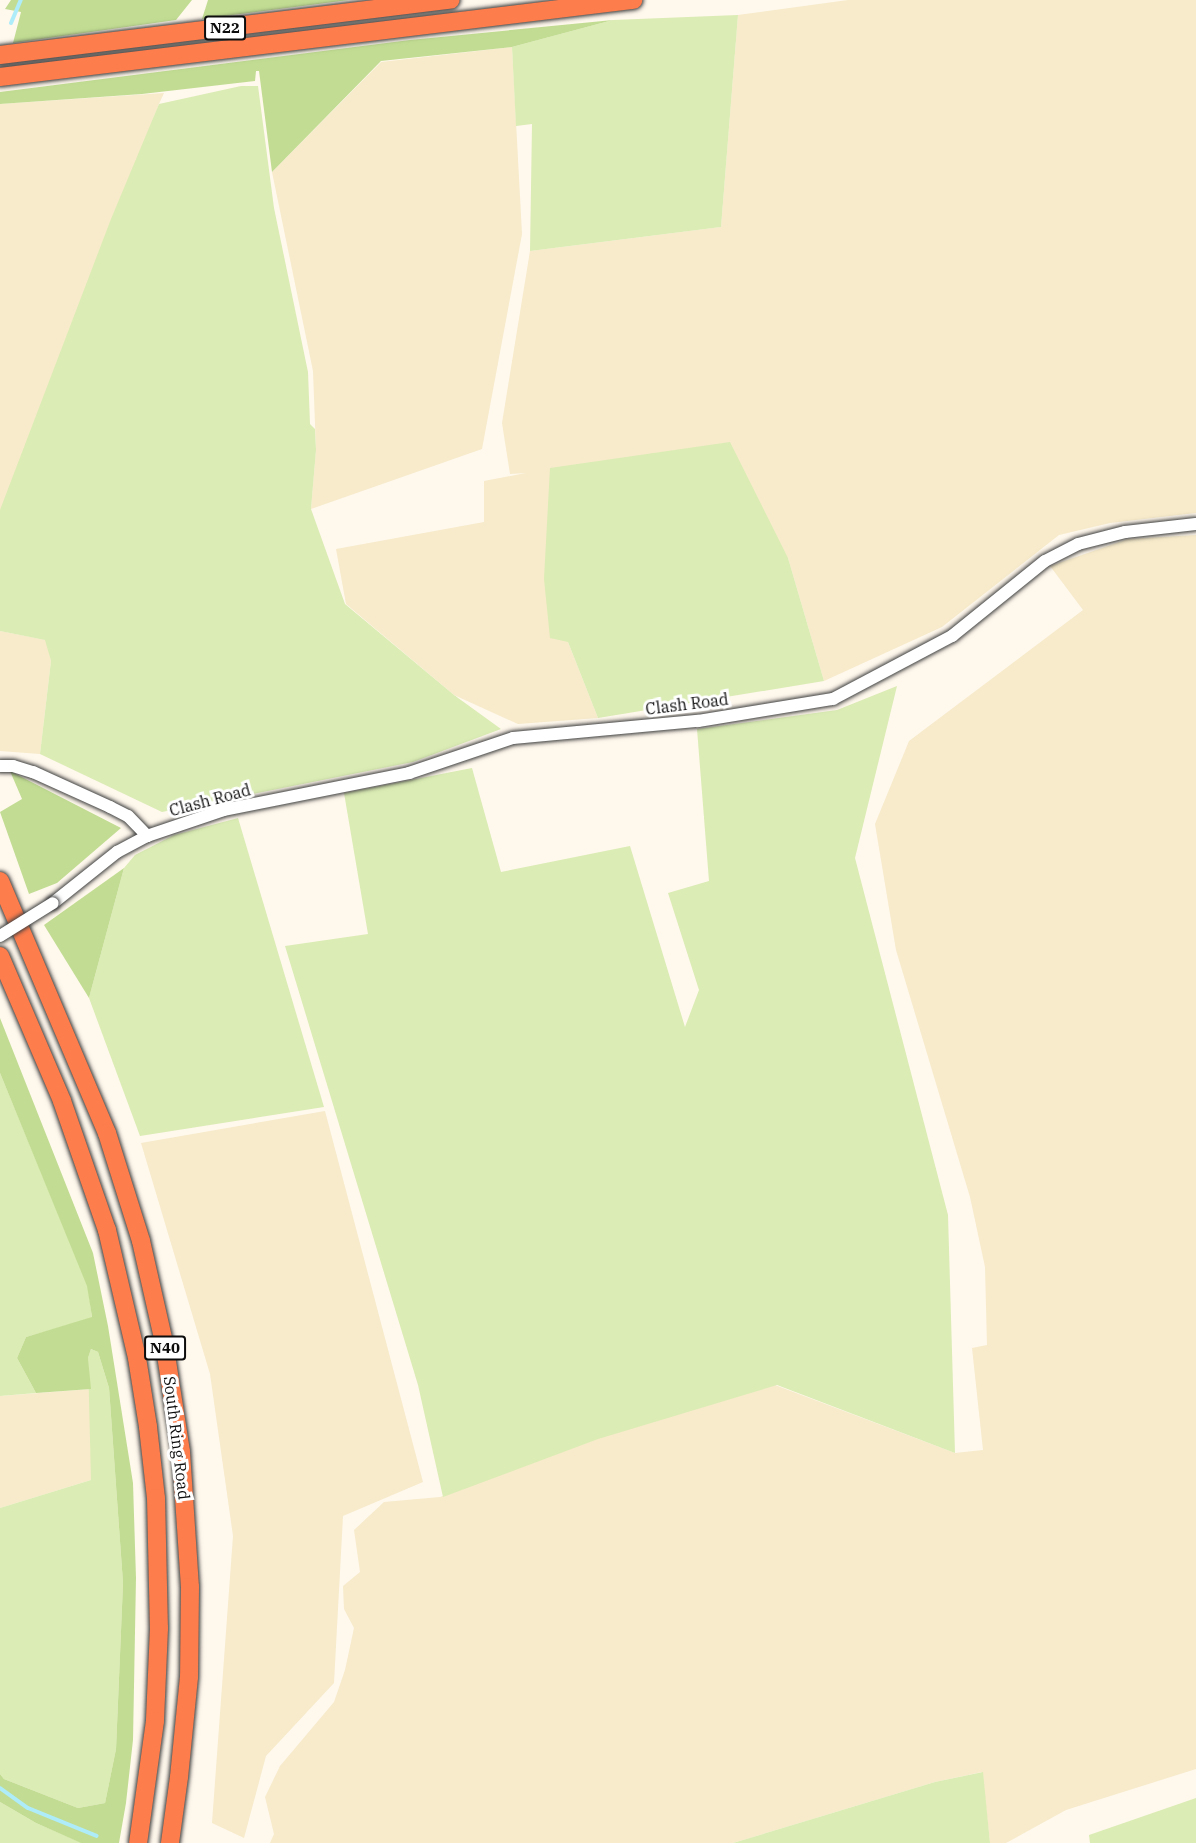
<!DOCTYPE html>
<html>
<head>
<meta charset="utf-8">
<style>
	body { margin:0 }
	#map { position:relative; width:1196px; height:1843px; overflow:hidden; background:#fff8ed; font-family:"IBM Plex Serif",serif }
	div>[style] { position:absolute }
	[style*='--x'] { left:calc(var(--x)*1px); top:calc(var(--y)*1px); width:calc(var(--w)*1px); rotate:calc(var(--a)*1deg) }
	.farmland>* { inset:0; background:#f7ebcb }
	.green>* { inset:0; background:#dbecb4 }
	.forest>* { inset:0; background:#c2dd93 }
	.stream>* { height:4px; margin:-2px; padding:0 2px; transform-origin:2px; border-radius:2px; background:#aeecfa }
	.roads { filter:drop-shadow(0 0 2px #404040) drop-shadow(0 0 2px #404040) }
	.minor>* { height:12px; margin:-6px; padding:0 6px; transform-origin:6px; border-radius:6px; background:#fff }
	.highway>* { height:18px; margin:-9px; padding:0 9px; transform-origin:9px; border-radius:9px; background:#fd7d4d }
	.bridges { filter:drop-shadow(0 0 2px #404040) drop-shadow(0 0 2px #404040) }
	.minor-bridge>* { height:12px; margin:-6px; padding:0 6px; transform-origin:6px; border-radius:6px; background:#fff }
	span { translate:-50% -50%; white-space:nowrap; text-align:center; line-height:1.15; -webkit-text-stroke:6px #fff; paint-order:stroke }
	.shield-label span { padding:2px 4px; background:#fff; border:2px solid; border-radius:4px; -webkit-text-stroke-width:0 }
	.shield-label { font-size:15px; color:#0d0d0d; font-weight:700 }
	.street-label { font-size:16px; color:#0d0d0d }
</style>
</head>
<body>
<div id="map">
	<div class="farmland">
		<div style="clip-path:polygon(848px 0,1196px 0,1196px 513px,1110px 523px,1059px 535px,942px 627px,824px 681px,788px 558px,568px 642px,598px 718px,518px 724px,454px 695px,346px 604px,336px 549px,484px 522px,484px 481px,526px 473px,510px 474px,502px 423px,530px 251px,721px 227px,738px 15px)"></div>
		<div style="clip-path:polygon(512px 47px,522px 234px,482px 449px,311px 509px,316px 450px,313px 371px,272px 172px,381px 62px)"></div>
		<div style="clip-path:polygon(164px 93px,159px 104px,0 512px,0 104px)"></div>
		<div style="clip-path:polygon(1196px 535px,1196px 1769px,1066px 1810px,1006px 1843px,990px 1843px,982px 1772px,935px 1782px,733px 1843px,270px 1843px,274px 1834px,265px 1797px,280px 1766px,334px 1702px,345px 1670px,354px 1628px,344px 1609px,343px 1586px,360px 1572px,354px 1530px,384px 1502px,440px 1497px,595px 1439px,775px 1385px,955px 1453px,983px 1450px,972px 1348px,987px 1345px,985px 1267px,970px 1197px,896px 950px,875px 824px,909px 741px,1083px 610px,1050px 566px,1128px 539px)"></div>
		<div style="clip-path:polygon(0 631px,46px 640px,51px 661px,40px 754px,0 751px)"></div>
		<div style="clip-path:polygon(325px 1111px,423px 1482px,343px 1516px,334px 1683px,266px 1756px,244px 1838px,212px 1823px,233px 1536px,210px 1374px,141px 1143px)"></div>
		<div style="clip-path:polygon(91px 1389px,91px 1480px,0 1508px,0 1396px)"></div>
	</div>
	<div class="green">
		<div style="clip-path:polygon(738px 15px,721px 227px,530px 251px,532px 124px,516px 126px,512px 47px,613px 20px)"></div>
		<div style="clip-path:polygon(241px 86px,258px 86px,274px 208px,308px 372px,310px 424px,315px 429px,316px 450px,311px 509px,345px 604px,454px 695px,501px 729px,413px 762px,162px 812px,40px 754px,51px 661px,45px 640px,0 631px,0 510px,111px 219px,159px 104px)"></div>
		<div style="clip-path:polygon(730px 442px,788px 558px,824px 681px,598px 718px,568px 642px,550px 638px,544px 579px,550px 468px)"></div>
		<div style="clip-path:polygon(897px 686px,855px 858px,948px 1215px,955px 1453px,777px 1385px,598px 1439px,443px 1497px,418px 1385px,285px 946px,368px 934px,344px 793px,472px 768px,501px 872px,630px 846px,685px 1027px,699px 990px,668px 893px,709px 881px,697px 729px,837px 710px)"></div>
		<div style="clip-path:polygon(238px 818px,324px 1107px,140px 1136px,89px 998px,124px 868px,135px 855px,174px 835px)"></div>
		<div style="clip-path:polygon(0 1073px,88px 1286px,92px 1318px,26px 1337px,17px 1358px,36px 1393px,0 1396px)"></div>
		<div style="clip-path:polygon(91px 1349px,98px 1352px,109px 1388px,123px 1583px,116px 1749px,105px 1803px,78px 1808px,4px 1779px,0 1774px,0 1508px,91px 1480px,88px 1358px)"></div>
		<div style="clip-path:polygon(983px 1772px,990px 1843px,733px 1843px,935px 1782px)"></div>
		<div style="clip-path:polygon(1196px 1798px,1196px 1843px,1090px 1843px,1089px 1835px)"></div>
		<div style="clip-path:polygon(0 1802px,36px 1823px,82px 1843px,0 1843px)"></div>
	</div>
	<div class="forest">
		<div style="clip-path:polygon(11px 0,192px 0,176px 20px,13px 43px,21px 12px,5px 9px)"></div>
		<div style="clip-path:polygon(208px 0,349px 0,202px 19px)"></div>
		<div style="clip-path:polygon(613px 20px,512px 47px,381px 61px,272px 172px,259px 71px,256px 71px,255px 81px,142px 94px,0 104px,0 92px,410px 40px)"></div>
		<div style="clip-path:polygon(10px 771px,121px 828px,57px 883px,29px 894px,0 812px,22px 799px)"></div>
		<div style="clip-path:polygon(124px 868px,89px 998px,44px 925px)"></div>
		<div style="clip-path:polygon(0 1018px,93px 1253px,108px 1326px,133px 1483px,136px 1578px,133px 1740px,126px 1803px,119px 1843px,81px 1843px,36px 1823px,0 1802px,0 1774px,4px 1779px,78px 1808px,105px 1803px,116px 1749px,123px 1583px,109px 1388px,98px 1352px,91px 1349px,88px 1358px,91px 1389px,36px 1393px,17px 1358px,26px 1337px,92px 1317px,87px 1286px,0 1073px)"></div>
	</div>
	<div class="stream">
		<div style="--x:11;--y:23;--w:25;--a:-67"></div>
		<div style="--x:0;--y:1788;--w:34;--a:36"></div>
		<div style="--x:28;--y:1808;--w:74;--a:22.1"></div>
	</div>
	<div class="roads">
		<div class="minor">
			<div style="--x:0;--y:766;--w:13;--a:0"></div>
			<div style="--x:13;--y:766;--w:21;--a:17"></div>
			<div style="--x:33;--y:772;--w:85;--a:24.4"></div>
			<div style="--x:110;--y:807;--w:20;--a:27"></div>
			<div style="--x:128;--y:816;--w:28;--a:46"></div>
			<div style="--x:53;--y:903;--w:82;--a:-38.6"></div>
			<div style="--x:117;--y:852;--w:34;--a:-28"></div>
			<div style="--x:147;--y:836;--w:81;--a:-18.7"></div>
			<div style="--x:224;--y:810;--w:189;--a:-11.3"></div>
			<div style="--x:409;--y:773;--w:110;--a:-18.6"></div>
			<div style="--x:513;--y:738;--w:186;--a:-5.3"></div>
			<div style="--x:698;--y:721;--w:137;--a:-9.3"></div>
			<div style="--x:833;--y:699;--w:135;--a:-27.9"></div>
			<div style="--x:952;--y:636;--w:119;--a:-38.9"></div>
			<div style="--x:1045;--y:561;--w:37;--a:-27"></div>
			<div style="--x:1078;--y:544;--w:49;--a:-14.3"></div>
			<div style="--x:1125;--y:532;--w:71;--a:-6.4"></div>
		</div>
		<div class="highway">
			<div style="--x:0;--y:55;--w:454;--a:-7"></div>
			<div style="--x:0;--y:77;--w:638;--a:-6.94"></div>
			<div style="--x:0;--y:881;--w:274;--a:67"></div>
			<div style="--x:107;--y:1133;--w:113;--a:72.5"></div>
			<div style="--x:141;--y:1241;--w:104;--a:77.2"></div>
			<div style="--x:164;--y:1342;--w:111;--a:81.2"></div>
			<div style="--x:181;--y:1452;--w:135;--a:86.2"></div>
			<div style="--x:190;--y:1587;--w:90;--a:90.6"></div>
			<div style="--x:189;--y:1677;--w:100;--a:95.7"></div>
			<div style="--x:179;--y:1777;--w:67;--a:97.8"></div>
			<div style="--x:0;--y:956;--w:158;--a:66.8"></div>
			<div style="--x:62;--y:1101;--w:137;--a:70.8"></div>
			<div style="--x:107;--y:1230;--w:131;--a:76.8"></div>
			<div style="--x:137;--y:1358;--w:70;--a:80.9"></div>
			<div style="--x:148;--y:1427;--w:71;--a:83.6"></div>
			<div style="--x:156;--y:1498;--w:130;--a:88.7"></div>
			<div style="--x:159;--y:1628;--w:93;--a:92.5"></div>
			<div style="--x:155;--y:1721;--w:123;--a:97.9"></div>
		</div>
	</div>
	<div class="bridges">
		<div class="minor-bridge">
			<div style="--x:0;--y:936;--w:62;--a:-31.9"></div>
		</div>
	</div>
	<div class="shield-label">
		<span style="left:225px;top:28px">N22</span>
		<span style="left:165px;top:1348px">N40</span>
	</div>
	<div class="street-label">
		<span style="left:687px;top:704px;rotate:-7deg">Clash Road</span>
		<span style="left:210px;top:800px;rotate:-15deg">Clash Road</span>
		<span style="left:177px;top:1438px;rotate:83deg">South Ring Road</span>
	</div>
</div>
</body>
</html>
